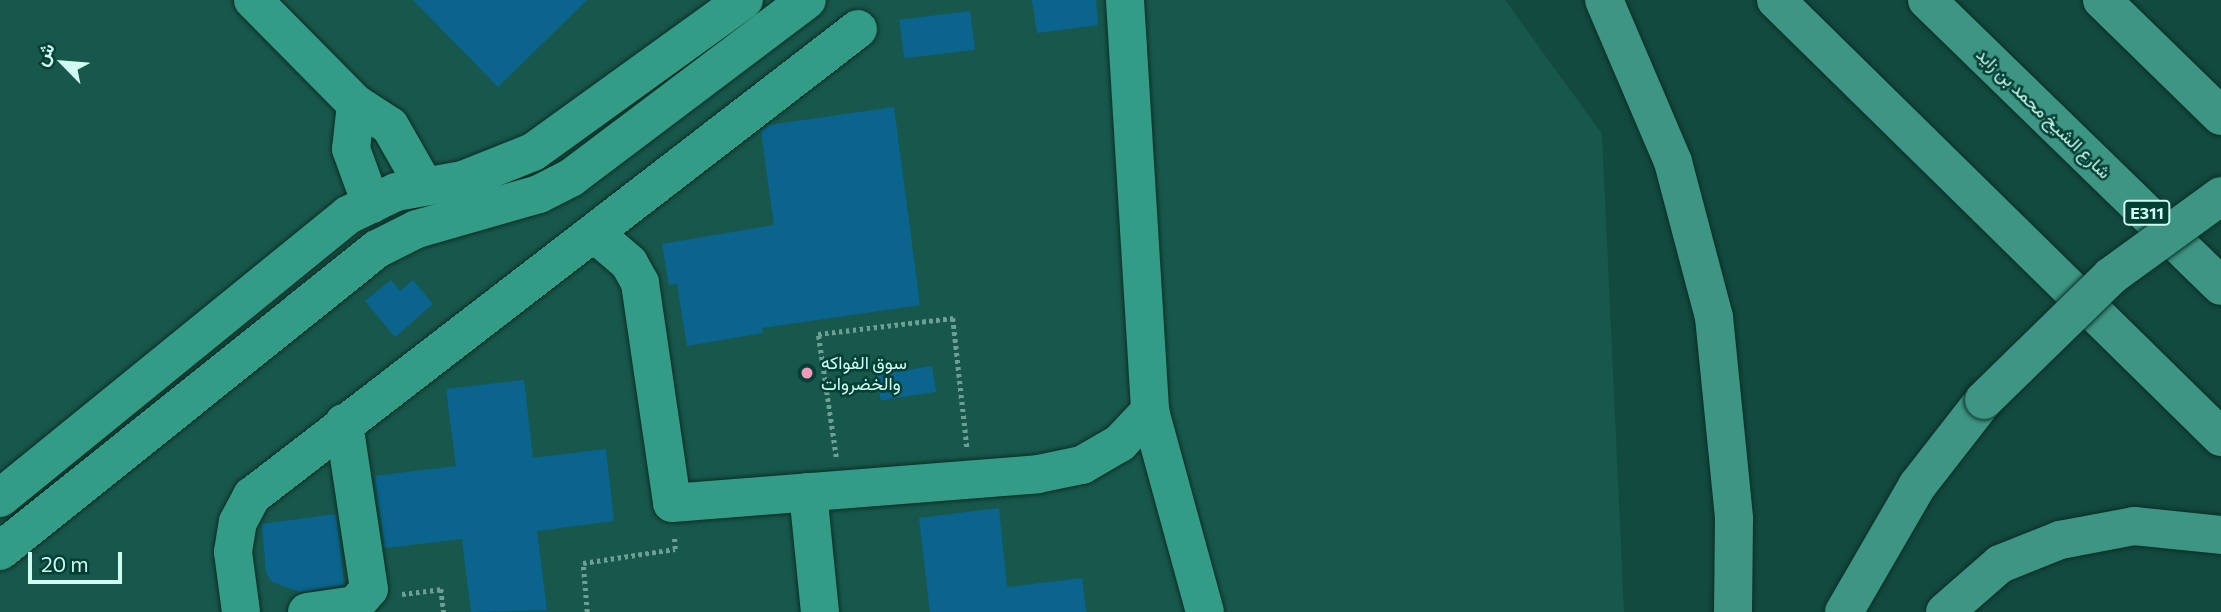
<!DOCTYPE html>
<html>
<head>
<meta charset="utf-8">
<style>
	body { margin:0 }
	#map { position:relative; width:2221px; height:612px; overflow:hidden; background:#124a3f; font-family:Commissioner,Vazirmatn,sans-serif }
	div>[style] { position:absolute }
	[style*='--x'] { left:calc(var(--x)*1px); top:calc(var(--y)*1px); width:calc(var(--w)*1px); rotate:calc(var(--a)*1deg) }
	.built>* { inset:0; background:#18584c }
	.building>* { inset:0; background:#0b648e; transform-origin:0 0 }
	.path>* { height:4.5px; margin-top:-2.25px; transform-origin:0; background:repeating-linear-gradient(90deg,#6da094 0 3.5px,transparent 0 7px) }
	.roads { filter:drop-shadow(0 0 2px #0d2d26) drop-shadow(0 0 2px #0d2d26) }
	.minor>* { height:38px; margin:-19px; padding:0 19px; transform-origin:19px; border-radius:19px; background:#339c87 }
	.highway>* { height:38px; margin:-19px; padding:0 19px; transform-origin:19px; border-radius:19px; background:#3d9683 }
	.bridges { filter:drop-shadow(0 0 2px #0d2d26) drop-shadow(0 0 2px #0d2d26) }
	.highway-bridge>* { height:38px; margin:-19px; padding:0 19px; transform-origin:19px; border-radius:19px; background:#3d9683 }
	.dots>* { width:19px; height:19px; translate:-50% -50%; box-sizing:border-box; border:4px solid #023f35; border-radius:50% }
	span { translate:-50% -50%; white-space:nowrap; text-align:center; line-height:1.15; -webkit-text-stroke:5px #023f35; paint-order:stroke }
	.shield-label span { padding:2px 5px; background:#023f35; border:2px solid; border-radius:5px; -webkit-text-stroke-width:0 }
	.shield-label { font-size:16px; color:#cffef1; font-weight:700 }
	.street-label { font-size:18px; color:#cffef1 }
	.poi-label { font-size:18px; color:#cffef1 }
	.left { translate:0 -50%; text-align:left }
	.north { position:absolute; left:28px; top:28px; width:70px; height:70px; -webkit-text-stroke:5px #023f35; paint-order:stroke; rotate:295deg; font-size:19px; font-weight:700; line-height:28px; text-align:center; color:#cffef1 }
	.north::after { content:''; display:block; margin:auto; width:24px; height:32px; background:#cffef1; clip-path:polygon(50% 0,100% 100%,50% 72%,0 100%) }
	.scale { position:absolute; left:28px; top:552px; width:94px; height:32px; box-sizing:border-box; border:4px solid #cffef1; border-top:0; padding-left:9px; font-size:21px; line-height:24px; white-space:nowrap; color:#cffef1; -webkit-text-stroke:5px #023f35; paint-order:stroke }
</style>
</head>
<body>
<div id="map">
	<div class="built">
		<div style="clip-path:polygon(0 0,1505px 0,1602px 134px,1624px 612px,0 612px)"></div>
	</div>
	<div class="building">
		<div style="clip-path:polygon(413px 0,587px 0,498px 87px)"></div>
		<div style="clip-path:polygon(1032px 0,1096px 0,1098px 25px,1037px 33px)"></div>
		<div style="left:970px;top:11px;width:39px;height:71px;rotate:83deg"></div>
		<div style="clip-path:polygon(894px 107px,920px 305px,762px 328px,763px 333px,687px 346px,677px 284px,669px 285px,662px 244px,774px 225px,761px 131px,769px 125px)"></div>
		<div style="clip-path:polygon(391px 280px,400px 291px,413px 280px,433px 304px,395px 337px,365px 301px)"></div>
		<div style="left:932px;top:366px;width:26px;height:56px;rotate:81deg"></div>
		<div style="clip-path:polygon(524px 380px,533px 458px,606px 449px,614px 521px,537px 531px,547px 610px,471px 612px,462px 539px,385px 548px,375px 476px,456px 466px,446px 389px)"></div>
		<div style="clip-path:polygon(999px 508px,1007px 587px,1082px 578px,1086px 612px,930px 612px,919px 518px)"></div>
		<div style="clip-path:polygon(336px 514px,344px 585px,300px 592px,272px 582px,266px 573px,262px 524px)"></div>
	</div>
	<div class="path">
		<div style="--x:836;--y:457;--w:124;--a:-98.3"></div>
		<div style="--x:818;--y:334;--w:136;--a:-6.8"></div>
		<div style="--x:953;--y:318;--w:130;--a:83.8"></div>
		<div style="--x:402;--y:594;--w:39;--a:-7"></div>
		<div style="--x:441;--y:589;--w:23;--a:83"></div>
		<div style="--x:587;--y:612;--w:49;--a:-94.7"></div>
		<div style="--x:583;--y:563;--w:93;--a:-8.7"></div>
		<div style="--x:675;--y:549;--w:13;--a:-94"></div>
	</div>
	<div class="roads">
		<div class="minor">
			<div style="--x:253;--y:0;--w:146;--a:45.3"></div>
			<div style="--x:356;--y:104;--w:40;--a:32.9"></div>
			<div style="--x:390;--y:126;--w:67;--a:60.4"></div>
			<div style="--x:1125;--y:0;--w:412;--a:86.5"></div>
			<div style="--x:1150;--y:411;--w:208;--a:74.7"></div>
			<div style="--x:356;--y:104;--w:45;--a:96.3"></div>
			<div style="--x:351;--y:149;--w:59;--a:70"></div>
			<div style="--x:594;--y:233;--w:46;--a:40.6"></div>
			<div style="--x:629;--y:263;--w:23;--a:61"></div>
			<div style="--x:640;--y:283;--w:222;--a:81.7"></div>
			<div style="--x:672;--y:503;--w:367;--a:-4.5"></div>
			<div style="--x:1038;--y:474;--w:45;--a:-11.6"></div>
			<div style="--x:1082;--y:465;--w:44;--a:-30.1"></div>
			<div style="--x:1120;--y:443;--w:44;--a:-46.8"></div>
			<div style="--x:808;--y:492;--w:121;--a:84.3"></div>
			<div style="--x:0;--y:498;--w:449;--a:-39.1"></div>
			<div style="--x:348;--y:215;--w:53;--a:-25.6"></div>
			<div style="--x:396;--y:192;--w:68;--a:-10.2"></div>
			<div style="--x:463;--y:180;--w:75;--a:-21.8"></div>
			<div style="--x:533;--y:152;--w:260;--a:-35.8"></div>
			<div style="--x:0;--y:551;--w:483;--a:-38.7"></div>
			<div style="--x:377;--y:249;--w:45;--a:-26.6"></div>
			<div style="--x:417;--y:229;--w:127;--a:-16"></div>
			<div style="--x:539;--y:194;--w:37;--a:-27"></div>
			<div style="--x:572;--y:177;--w:294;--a:-37"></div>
			<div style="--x:241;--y:612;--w:61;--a:-97.6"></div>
			<div style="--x:233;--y:552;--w:30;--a:-81"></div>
			<div style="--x:238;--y:522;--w:30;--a:-62"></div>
			<div style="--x:252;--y:496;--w:765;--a:-37.62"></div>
			<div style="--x:307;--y:612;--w:49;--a:-8.3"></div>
			<div style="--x:355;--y:605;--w:21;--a:-49"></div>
			<div style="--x:369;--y:589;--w:168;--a:-98.6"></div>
		</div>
		<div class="highway">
			<div style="--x:1604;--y:0;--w:176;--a:66.9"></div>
			<div style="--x:1673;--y:162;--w:160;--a:75.2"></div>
			<div style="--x:1714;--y:317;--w:203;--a:84.3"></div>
			<div style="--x:1734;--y:519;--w:93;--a:90.6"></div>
			<div style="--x:1776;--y:0;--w:624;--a:44.48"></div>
			<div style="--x:1927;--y:0;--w:410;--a:44.2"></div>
			<div style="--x:2102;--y:0;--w:166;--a:44.3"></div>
			<div style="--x:1844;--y:612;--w:146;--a:-59.9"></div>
			<div style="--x:1917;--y:486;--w:109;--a:-52.1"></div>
			<div style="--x:1945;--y:612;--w:73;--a:-41.1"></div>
			<div style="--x:2000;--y:564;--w:65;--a:-21.8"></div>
			<div style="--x:2060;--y:540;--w:75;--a:-10.7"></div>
			<div style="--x:2134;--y:526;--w:87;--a:5.9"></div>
		</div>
	</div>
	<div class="bridges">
		<div class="highway-bridge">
			<div style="--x:1984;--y:400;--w:177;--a:-44.3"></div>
			<div style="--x:2111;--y:276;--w:136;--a:-36"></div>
		</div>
	</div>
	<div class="dots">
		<div style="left:807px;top:373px;background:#ef9ab9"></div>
	</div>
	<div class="shield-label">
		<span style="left:2147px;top:213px">E311</span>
	</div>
	<div class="street-label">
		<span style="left:2044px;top:113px;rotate:44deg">شارع الشيخ محمد بن زايد</span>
	</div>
	<div class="poi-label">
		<span class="left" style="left:821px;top:373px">سوق الفواكه<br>والخضروات</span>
	</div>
	<div class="north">ش</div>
	<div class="scale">20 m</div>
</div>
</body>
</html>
